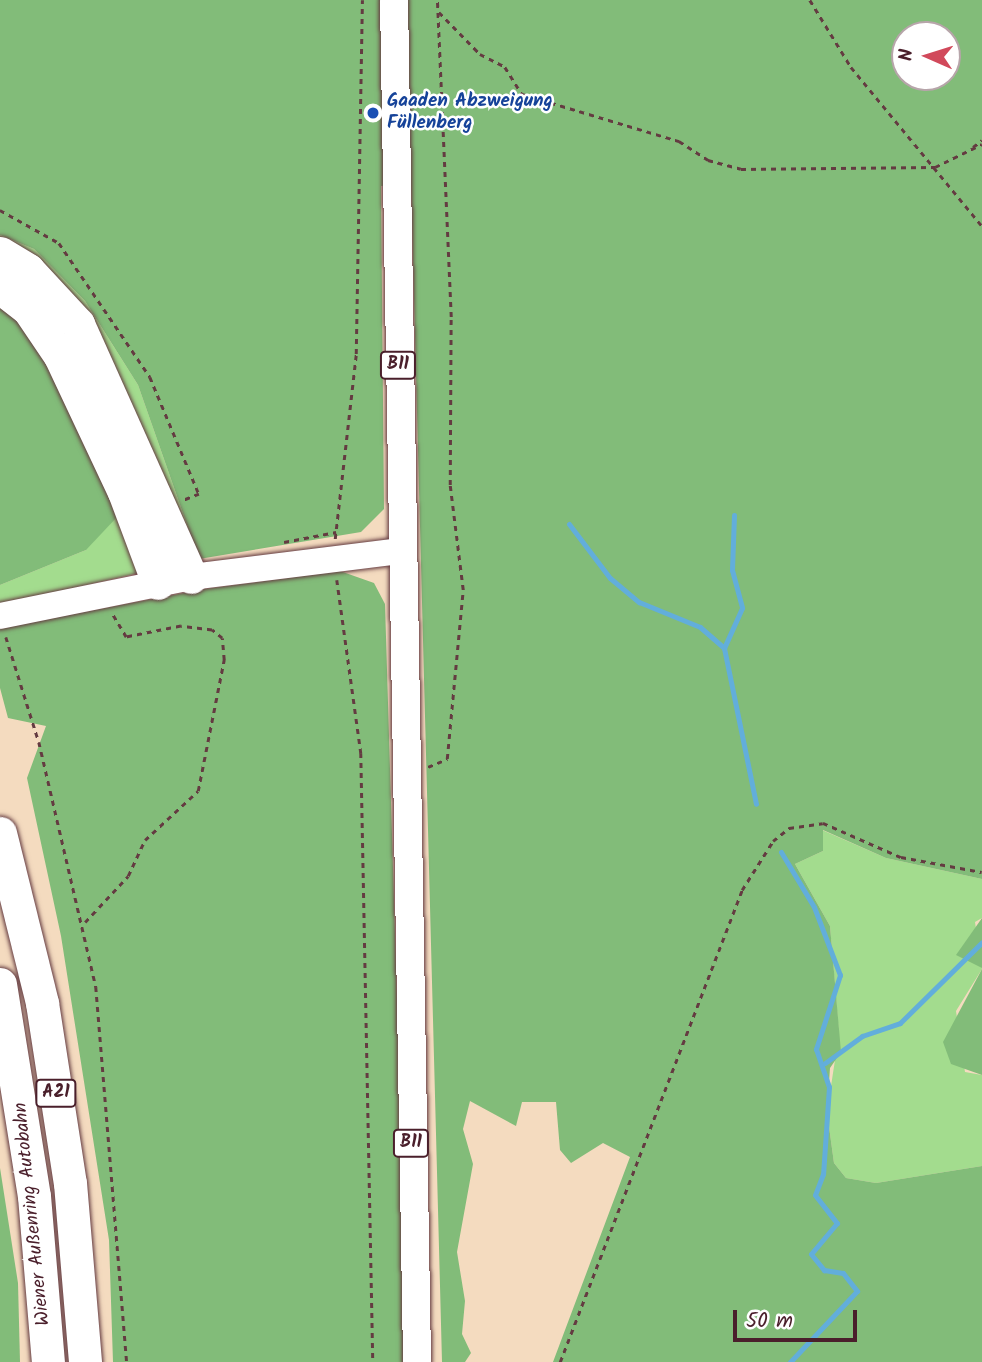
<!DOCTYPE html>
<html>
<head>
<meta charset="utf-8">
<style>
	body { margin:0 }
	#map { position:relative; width:982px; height:1362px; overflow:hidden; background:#f4dbbf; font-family:Kalam,sans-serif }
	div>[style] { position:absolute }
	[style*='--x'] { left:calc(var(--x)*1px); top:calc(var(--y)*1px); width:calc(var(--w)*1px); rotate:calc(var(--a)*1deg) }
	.green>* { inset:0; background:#a3dc8e }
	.forest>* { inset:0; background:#82bc79 }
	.stream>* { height:5px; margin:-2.5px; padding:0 2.5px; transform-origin:2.5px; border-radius:2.5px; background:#62aedb }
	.path>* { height:2.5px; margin-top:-1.25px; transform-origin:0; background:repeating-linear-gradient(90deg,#643b41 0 5px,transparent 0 10px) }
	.roads { filter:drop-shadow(0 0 2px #643b41) drop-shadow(0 0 2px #643b41) }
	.secondary>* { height:26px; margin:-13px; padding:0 13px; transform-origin:13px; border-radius:13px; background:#fff }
	.primary>* { height:28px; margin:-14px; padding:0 14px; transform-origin:14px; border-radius:14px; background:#fff }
	.motorway>* { height:33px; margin:-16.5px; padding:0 16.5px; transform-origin:16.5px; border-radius:16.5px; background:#fff }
	.dots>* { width:19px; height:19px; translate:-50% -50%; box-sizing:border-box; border:4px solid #fff; border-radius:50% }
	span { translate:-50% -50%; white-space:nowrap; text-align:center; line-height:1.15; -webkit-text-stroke:5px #fff; paint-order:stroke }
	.shield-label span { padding:2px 5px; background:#fff; border:2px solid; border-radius:5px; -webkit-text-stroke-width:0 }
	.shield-label { font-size:18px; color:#4a1f2b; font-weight:700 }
	.transit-label { font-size:19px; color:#164399; font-weight:700 }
	.left { translate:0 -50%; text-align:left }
	.street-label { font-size:19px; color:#4a1f2b }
	.north { position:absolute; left:891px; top:21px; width:70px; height:70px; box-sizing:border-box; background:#fff; border:2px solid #b7a5aa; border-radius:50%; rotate:273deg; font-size:19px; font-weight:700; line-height:28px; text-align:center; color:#4a1f2b }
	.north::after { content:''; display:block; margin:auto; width:24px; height:32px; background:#d1495b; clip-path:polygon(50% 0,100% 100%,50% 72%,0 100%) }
	.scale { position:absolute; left:733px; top:1310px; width:124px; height:32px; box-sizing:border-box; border:4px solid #4a1f2b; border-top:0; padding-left:9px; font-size:21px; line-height:24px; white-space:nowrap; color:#4a1f2b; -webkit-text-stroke:5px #fff; paint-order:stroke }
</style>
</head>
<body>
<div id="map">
	<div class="green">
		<div style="clip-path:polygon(0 235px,34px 249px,85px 301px,138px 385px,199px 559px,0 605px,0 585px,86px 550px,0 302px)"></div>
		<div style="clip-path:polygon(822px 830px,886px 858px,982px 879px,982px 918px,975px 922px,982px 969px,956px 1011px,965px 1072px,982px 1075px,982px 1166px,876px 1183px,846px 1178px,834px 1163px,827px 1112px,839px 1034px,830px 926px,795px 864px,823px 851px)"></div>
	</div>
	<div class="forest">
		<div style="clip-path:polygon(evenodd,0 0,982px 0,982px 879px,886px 858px,823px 830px,823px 851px,795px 864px,830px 926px,841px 1052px,830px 1068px,827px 1112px,834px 1163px,846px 1178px,876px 1183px,982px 1166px,982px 1362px,553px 1362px,630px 1157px,603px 1143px,571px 1163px,560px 1150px,556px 1102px,522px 1102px,516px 1126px,470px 1101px,463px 1129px,473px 1164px,457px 1252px,465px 1301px,462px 1334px,471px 1353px,465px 1362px,442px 1362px,411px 184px,381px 186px,384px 509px,361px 532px,199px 559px,138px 385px,85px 301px,34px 249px,0 235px,0 0,905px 35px,947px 35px,947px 77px,905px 77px,905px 35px)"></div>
		<div style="clip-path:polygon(0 302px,36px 336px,118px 516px,86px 550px,0 585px)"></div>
		<div style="clip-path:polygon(340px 571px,374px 583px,385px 604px,408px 1362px,113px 1362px,109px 1240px,61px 936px,27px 778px,46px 726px,8px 718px,0 688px,0 628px,205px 589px)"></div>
		<div style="clip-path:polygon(982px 918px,982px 968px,956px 955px)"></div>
		<div style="clip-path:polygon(982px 969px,982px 1075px,951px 1064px,943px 1042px)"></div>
		<div style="clip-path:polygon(0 1168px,18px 1283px,20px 1362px,0 1362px)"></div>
	</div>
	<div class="stream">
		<div style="--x:734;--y:515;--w:55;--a:92.1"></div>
		<div style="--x:732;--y:570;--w:39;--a:75"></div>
		<div style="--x:742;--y:608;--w:44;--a:114.2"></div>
		<div style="--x:724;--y:648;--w:159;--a:78.4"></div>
		<div style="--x:569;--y:524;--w:68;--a:52.8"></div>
		<div style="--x:610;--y:578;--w:38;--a:40"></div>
		<div style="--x:639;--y:602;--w:66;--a:22.3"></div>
		<div style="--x:700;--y:627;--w:32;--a:41"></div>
		<div style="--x:781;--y:852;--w:64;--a:59"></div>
		<div style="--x:814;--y:907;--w:73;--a:69.1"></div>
		<div style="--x:840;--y:975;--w:78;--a:108"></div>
		<div style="--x:816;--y:1049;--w:40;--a:71.1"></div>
		<div style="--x:829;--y:1087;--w:87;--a:93.9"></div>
		<div style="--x:823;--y:1174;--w:22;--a:111"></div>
		<div style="--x:815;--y:1195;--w:36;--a:52"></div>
		<div style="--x:837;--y:1223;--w:40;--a:130"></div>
		<div style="--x:811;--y:1254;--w:21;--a:51"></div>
		<div style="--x:824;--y:1270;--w:19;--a:9"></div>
		<div style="--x:843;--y:1273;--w:23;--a:52"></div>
		<div style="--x:857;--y:1291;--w:98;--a:133.3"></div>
		<div style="--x:825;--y:1063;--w:46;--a:-36.1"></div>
		<div style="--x:862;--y:1036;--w:40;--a:-18.9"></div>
		<div style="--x:900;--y:1023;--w:115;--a:-44.6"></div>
	</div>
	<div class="path">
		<div style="--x:810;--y:0;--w:79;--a:58.5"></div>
		<div style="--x:851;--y:67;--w:206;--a:50.5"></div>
		<div style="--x:439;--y:12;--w:59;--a:45.7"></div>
		<div style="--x:480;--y:54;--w:28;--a:27"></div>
		<div style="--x:505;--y:67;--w:32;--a:58"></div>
		<div style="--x:522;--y:94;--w:164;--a:16.7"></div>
		<div style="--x:679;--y:141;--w:35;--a:33"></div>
		<div style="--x:708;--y:160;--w:34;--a:15"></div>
		<div style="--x:741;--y:169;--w:194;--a:-0.6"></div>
		<div style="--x:935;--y:167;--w:52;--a:-26.1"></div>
		<div style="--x:973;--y:147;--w:11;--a:-38"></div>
		<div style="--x:0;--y:210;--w:68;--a:29.2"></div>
		<div style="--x:59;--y:243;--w:162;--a:55.8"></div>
		<div style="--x:150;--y:377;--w:127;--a:67.3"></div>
		<div style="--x:199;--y:494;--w:18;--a:158"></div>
		<div style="--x:335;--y:539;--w:186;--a:-83.5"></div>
		<div style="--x:356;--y:354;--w:354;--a:-89"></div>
		<div style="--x:284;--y:542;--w:53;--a:-10.9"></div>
		<div style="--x:337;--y:580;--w:175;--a:82.1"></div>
		<div style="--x:361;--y:753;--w:609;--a:88.87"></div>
		<div style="--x:6;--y:637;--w:110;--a:72.6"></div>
		<div style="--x:39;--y:742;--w:252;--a:76.9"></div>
		<div style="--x:96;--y:987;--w:376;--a:85.3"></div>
		<div style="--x:428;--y:767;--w:21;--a:-23"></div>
		<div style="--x:447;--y:759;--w:170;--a:-84.6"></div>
		<div style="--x:463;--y:590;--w:106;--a:-97.1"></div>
		<div style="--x:450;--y:485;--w:168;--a:-89.7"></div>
		<div style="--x:451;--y:317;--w:317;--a:-92.5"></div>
		<div style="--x:85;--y:922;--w:63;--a:-46.9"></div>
		<div style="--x:128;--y:876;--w:40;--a:-65"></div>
		<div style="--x:145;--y:840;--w:72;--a:-42.8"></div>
		<div style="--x:198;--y:791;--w:134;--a:-78.8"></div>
		<div style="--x:224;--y:660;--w:22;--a:-95"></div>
		<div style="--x:222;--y:638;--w:13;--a:-141"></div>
		<div style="--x:212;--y:630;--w:31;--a:-173"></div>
		<div style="--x:181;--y:626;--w:56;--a:168.7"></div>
		<div style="--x:126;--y:637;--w:26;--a:-121"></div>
		<div style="--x:560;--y:1362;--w:506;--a:-68.91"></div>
		<div style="--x:742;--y:890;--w:58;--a:-57.7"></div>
		<div style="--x:773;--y:841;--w:21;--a:-39"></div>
		<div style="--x:789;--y:828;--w:34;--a:-8"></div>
		<div style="--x:823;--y:823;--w:85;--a:23.6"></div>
		<div style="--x:901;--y:857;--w:82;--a:10.5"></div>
	</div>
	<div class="roads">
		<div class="secondary">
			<div style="--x:0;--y:616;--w:195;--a:-11.5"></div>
			<div style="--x:191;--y:577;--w:211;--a:-7.1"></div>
		</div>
		<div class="primary">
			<div style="--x:394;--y:0;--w:1362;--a:89.03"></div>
		</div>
		<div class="motorway">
			<div style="--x:0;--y:253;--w:33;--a:31"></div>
			<div style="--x:28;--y:270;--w:74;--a:47.2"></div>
			<div style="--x:78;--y:324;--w:277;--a:65.9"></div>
			<div style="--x:0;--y:287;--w:37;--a:38"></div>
			<div style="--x:29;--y:310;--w:55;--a:56"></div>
			<div style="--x:60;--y:356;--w:150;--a:64.8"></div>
			<div style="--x:124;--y:492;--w:97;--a:69.5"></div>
			<div style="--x:0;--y:833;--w:175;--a:76.1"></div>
			<div style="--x:42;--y:1003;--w:182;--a:81.2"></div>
			<div style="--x:70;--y:1183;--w:180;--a:85.2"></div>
			<div style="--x:0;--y:984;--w:215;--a:80.9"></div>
			<div style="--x:34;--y:1196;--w:167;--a:85.2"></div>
		</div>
	</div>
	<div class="dots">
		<div style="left:373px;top:113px;background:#1a4fb4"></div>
	</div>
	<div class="shield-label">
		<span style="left:398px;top:365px">B11</span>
		<span style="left:56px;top:1093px">A21</span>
		<span style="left:411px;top:1143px">B11</span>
	</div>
	<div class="transit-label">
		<span class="left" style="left:387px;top:113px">Gaaden Abzweigung<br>Füllenberg</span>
	</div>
	<div class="street-label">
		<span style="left:33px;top:1214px;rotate:-96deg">Wiener Außenring Autobahn</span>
	</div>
	<div class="north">N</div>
	<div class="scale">50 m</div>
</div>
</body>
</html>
